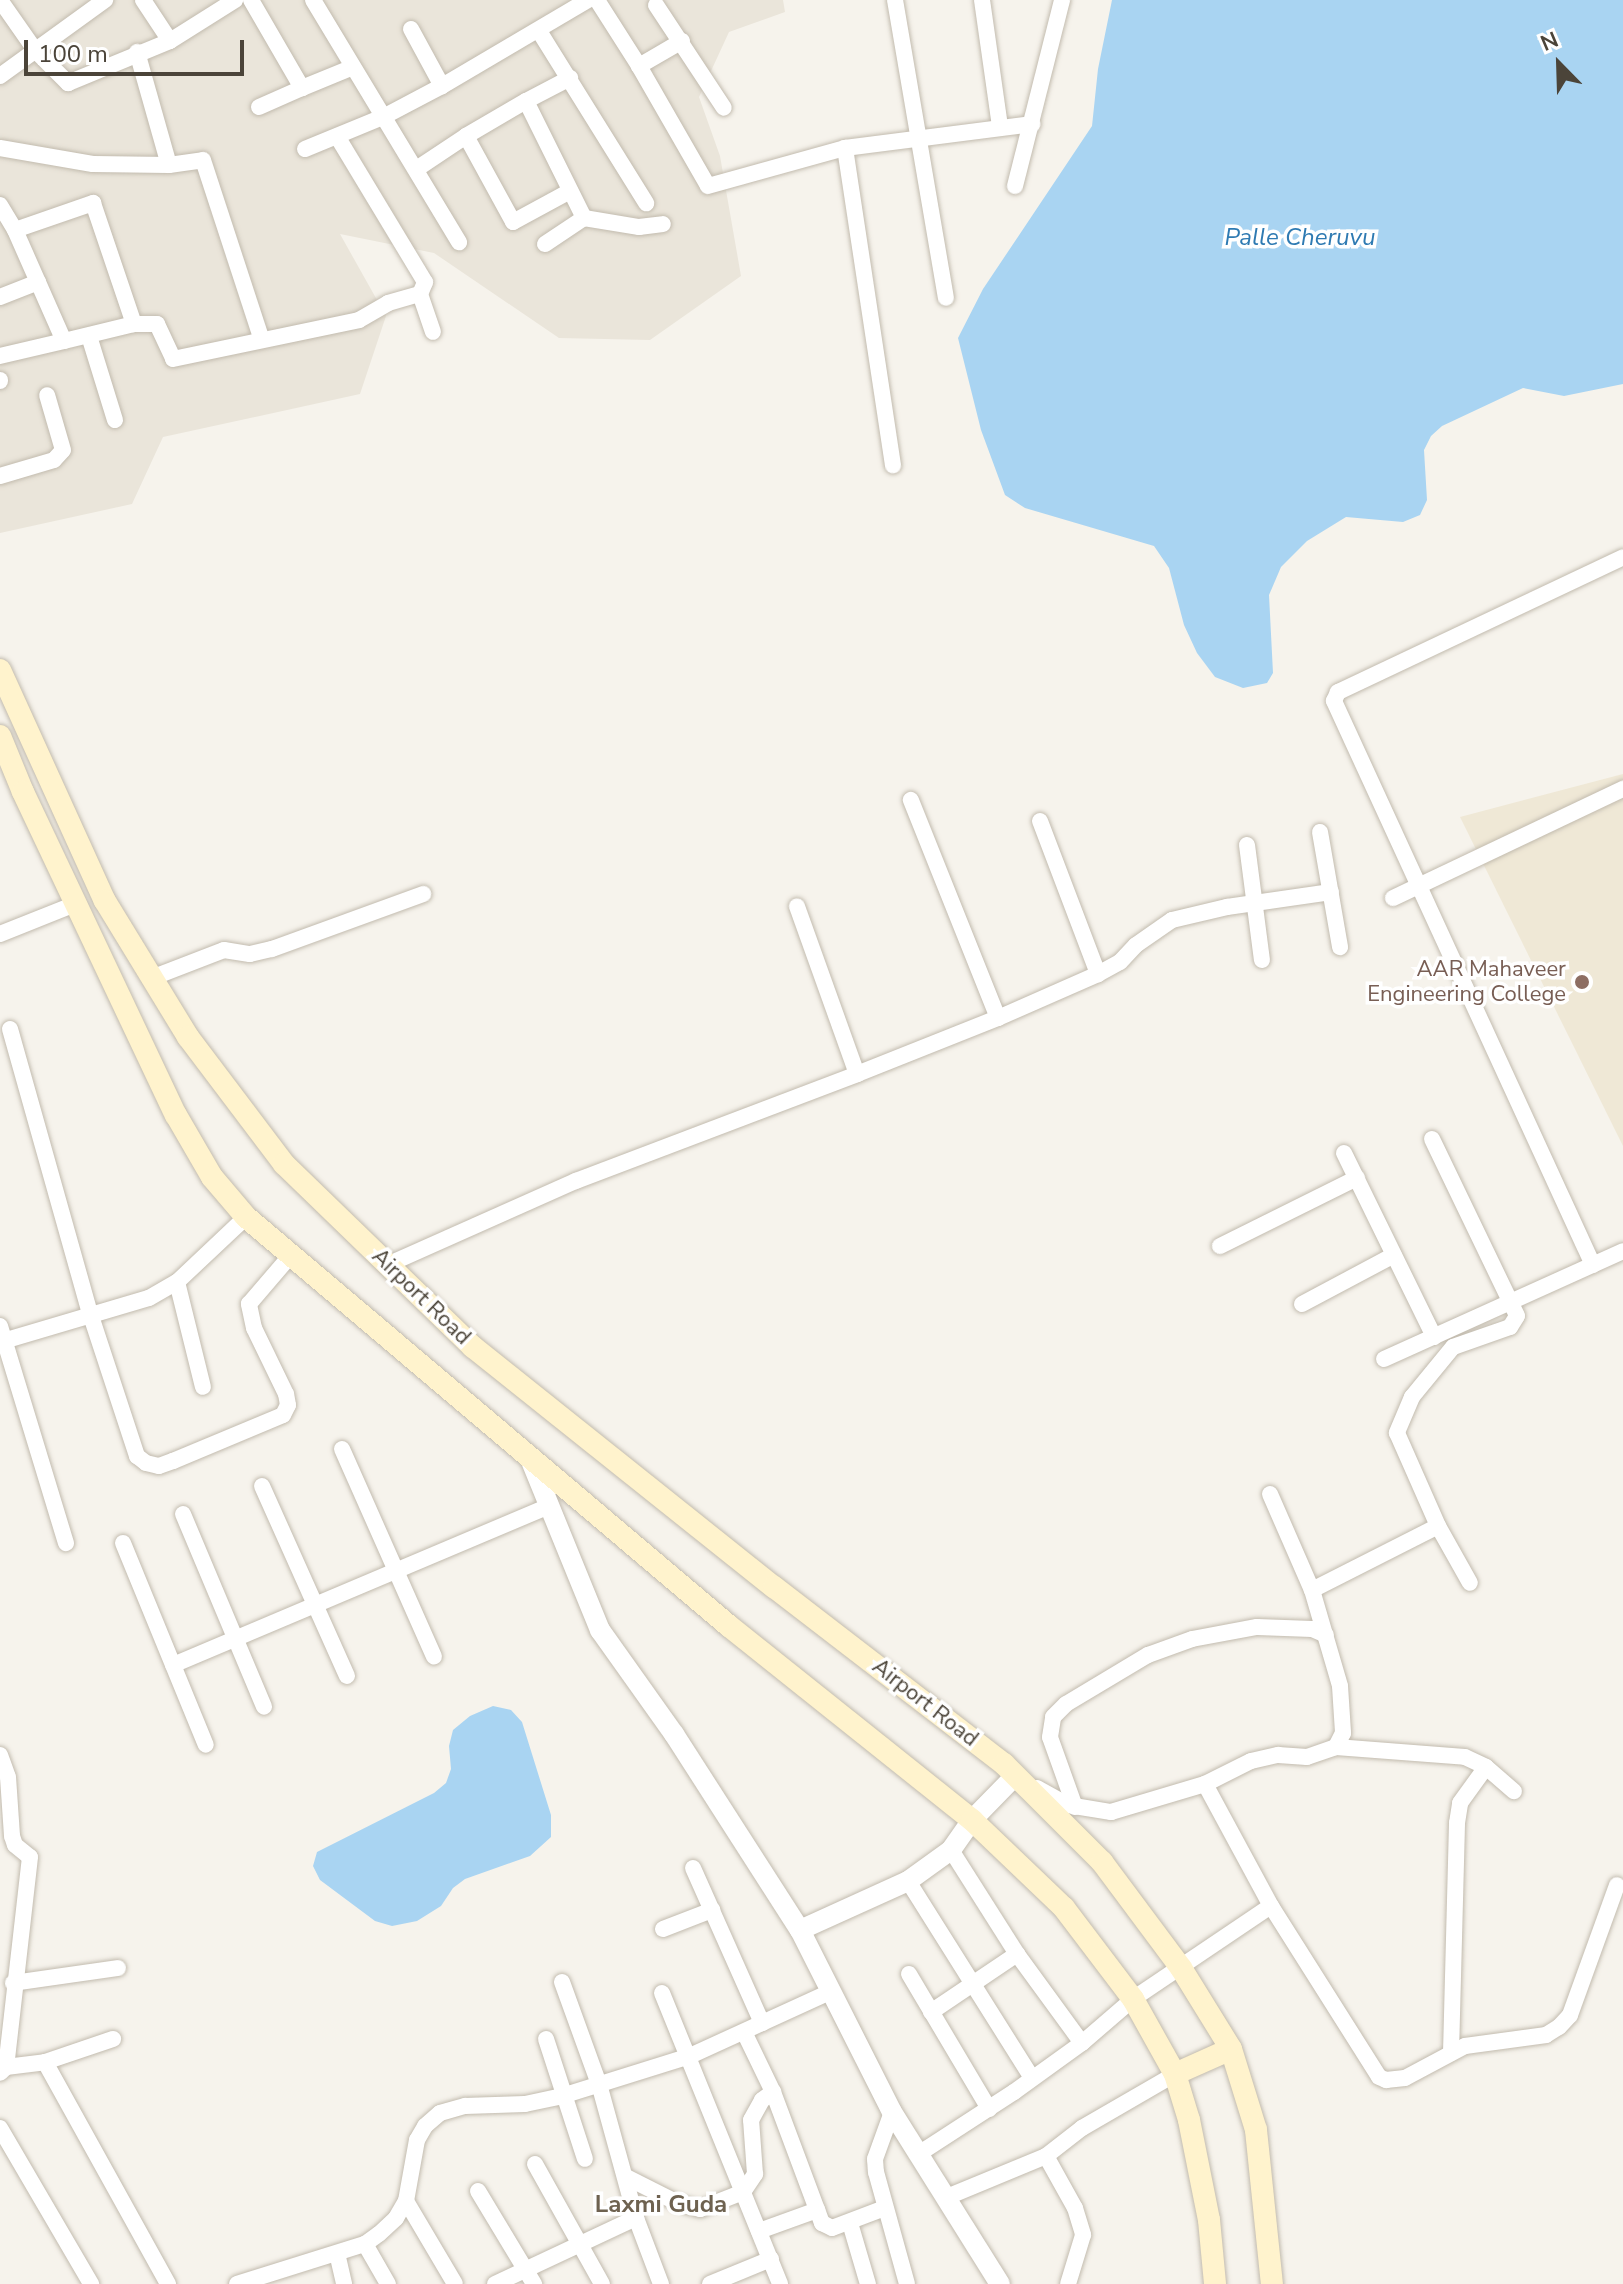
<!DOCTYPE html>
<html>
<head>
<meta charset="utf-8">
<style>
	body { margin:0 }
	#map { position:relative; width:1623px; height:2284px; overflow:hidden; background:#f6f3ec; font-family:"Nunito Sans",sans-serif }
	div>[style] { position:absolute }
	[style*='--x'] { left:calc(var(--x)*1px); top:calc(var(--y)*1px); width:calc(var(--w)*1px); rotate:calc(var(--a)*1deg) }
	.residential>* { inset:0; background:#eae5da }
	.education>* { inset:0; background:#efe8d6 }
	.water>* { inset:0; background:#a9d4f2 }
	.roads { filter:drop-shadow(0 0 2px #c2bbae) drop-shadow(0 0 2px #c2bbae) }
	.minor>* { height:16px; margin:-8px; padding:0 8px; transform-origin:8px; border-radius:8px; background:#fff }
	.tertiary>* { height:20px; margin:-10px; padding:0 10px; transform-origin:10px; border-radius:10px; background:#fff }
	.secondary>* { height:22px; margin:-11px; padding:0 11px; transform-origin:11px; border-radius:11px; background:#fff3cd }
	.dots>* { width:22px; height:22px; translate:-50% -50%; box-sizing:border-box; border:4px solid #fff; border-radius:50% }
	span { translate:-50% -50%; white-space:nowrap; text-align:center; line-height:1.15; -webkit-text-stroke:7px #fff; paint-order:stroke }
	.education-label { font-size:22px; color:#785e54 }
	.right { translate:-100% -50%; text-align:right }
	.street-label { font-size:22px; color:#4b4439 }
	.water-label { font-size:24px; color:#2e7ab2; font-style:italic }
	.neighbourhood-label { font-size:24px; color:#6e6250; font-weight:700 }
	.north { position:absolute; left:1519px; top:24px; width:80px; height:80px; -webkit-text-stroke:6px #fff; paint-order:stroke; rotate:337deg; font-size:22px; font-weight:700; line-height:32px; text-align:center; color:#4b4439 }
	.north::after { content:''; display:block; margin:auto; width:28px; height:36px; background:#4b4439; clip-path:polygon(50% 0,100% 100%,50% 72%,0 100%) }
	.scale { position:absolute; left:24px; top:40px; width:220px; height:36px; box-sizing:border-box; border:4px solid #4b4439; border-top:0; padding-left:10px; font-size:24px; line-height:28px; white-space:nowrap; color:#4b4439; -webkit-text-stroke:6px #fff; paint-order:stroke }
</style>
</head>
<body>
<div id="map">
	<div class="residential">
		<div style="clip-path:polygon(0 0,783px 0,785px 12px,729px 32px,699px 97px,720px 156px,741px 276px,650px 340px,559px 338px,434px 253px,340px 234px,386px 316px,360px 394px,163px 437px,132px 504px,0 533px)"></div>
	</div>
	<div class="education">
		<div style="clip-path:polygon(1623px 774px,1623px 1146px,1460px 817px)"></div>
	</div>
	<div class="water">
		<div style="clip-path:polygon(1112px 0,1623px 0,1623px 384px,1564px 396px,1523px 388px,1442px 426px,1431px 436px,1424px 450px,1427px 500px,1420px 515px,1403px 522px,1346px 517px,1307px 541px,1281px 567px,1269px 595px,1273px 673px,1267px 683px,1243px 688px,1215px 677px,1197px 653px,1184px 625px,1169px 568px,1154px 546px,1025px 508px,1005px 495px,981px 430px,958px 338px,983px 289px,1092px 126px,1098px 69px)"></div>
		<div style="clip-path:polygon(493px 1706px,511px 1710px,522px 1722px,551px 1815px,551px 1837px,530px 1856px,465px 1879px,453px 1888px,441px 1906px,417px 1921px,392px 1926px,375px 1921px,320px 1880px,313px 1866px,317px 1852px,434px 1793px,446px 1783px,451px 1769px,449px 1746px,453px 1730px,470px 1716px)"></div>
	</div>
	<div class="roads">
		<div class="minor">
			<div style="--x:0;--y:0;--w:61;--a:55"></div>
			<div style="--x:35;--y:50;--w:47;--a:45"></div>
			<div style="--x:68;--y:83;--w:110;--a:-22.4"></div>
			<div style="--x:143;--y:0;--w:49;--a:56.6"></div>
			<div style="--x:170;--y:41;--w:77;--a:-32.2"></div>
			<div style="--x:251;--y:0;--w:102;--a:59.9"></div>
			<div style="--x:302;--y:88;--w:55;--a:-22.4"></div>
			<div style="--x:313;--y:0;--w:283;--a:58.9"></div>
			<div style="--x:597;--y:0;--w:78;--a:57.5"></div>
			<div style="--x:895;--y:0;--w:302;--a:80.3"></div>
			<div style="--x:982;--y:0;--w:128;--a:81.9"></div>
			<div style="--x:656;--y:5;--w:123;--a:56.6"></div>
			<div style="--x:411;--y:29;--w:65;--a:61.5"></div>
			<div style="--x:539;--y:31;--w:203;--a:58.1"></div>
			<div style="--x:682;--y:41;--w:50;--a:149.8"></div>
			<div style="--x:639;--y:66;--w:138;--a:60.1"></div>
			<div style="--x:708;--y:186;--w:142;--a:-15.5"></div>
			<div style="--x:845;--y:148;--w:189;--a:-7.3"></div>
			<div style="--x:137;--y:52;--w:117;--a:74.2"></div>
			<div style="--x:0;--y:76;--w:130;--a:-35.9"></div>
			<div style="--x:526;--y:101;--w:50;--a:-27.6"></div>
			<div style="--x:259;--y:107;--w:47;--a:-23.8"></div>
			<div style="--x:466;--y:136;--w:69;--a:-30.3"></div>
			<div style="--x:526;--y:101;--w:131;--a:63.6"></div>
			<div style="--x:0;--y:148;--w:94;--a:9.8"></div>
			<div style="--x:93;--y:164;--w:76;--a:0.8"></div>
			<div style="--x:169;--y:165;--w:34;--a:-8"></div>
			<div style="--x:203;--y:160;--w:189;--a:71.9"></div>
			<div style="--x:845;--y:148;--w:321;--a:81.4"></div>
			<div style="--x:305;--y:149;--w:87;--a:-22.4"></div>
			<div style="--x:385;--y:116;--w:64;--a:-27.8"></div>
			<div style="--x:442;--y:86;--w:169;--a:-30.5"></div>
			<div style="--x:418;--y:168;--w:58;--a:-33.7"></div>
			<div style="--x:466;--y:136;--w:98;--a:61.3"></div>
			<div style="--x:513;--y:222;--w:65;--a:-28.5"></div>
			<div style="--x:1015;--y:186;--w:192;--a:-75.8"></div>
			<div style="--x:0;--y:205;--w:29;--a:59"></div>
			<div style="--x:15;--y:230;--w:121;--a:66.2"></div>
			<div style="--x:64;--y:341;--w:66;--a:166.8"></div>
			<div style="--x:15;--y:230;--w:83;--a:-19.1"></div>
			<div style="--x:93;--y:203;--w:128;--a:71.3"></div>
			<div style="--x:545;--y:244;--w:47;--a:-33.7"></div>
			<div style="--x:584;--y:218;--w:56;--a:9.3"></div>
			<div style="--x:639;--y:227;--w:24;--a:-7"></div>
			<div style="--x:420;--y:294;--w:40;--a:71.1"></div>
			<div style="--x:0;--y:297;--w:41;--a:-21.5"></div>
			<div style="--x:89;--y:336;--w:88;--a:72.8"></div>
			<div style="--x:64;--y:341;--w:72;--a:-13.7"></div>
			<div style="--x:134;--y:324;--w:23;--a:0"></div>
			<div style="--x:157;--y:324;--w:38;--a:65"></div>
			<div style="--x:173;--y:359;--w:190;--a:-11.8"></div>
			<div style="--x:359;--y:320;--w:34;--a:-30"></div>
			<div style="--x:388;--y:303;--w:33;--a:-16"></div>
			<div style="--x:420;--y:294;--w:13;--a:-67"></div>
			<div style="--x:425;--y:282;--w:170;--a:-121.1"></div>
			<div style="--x:0;--y:380;--w:1;--a:90"></div>
			<div style="--x:0;--y:476;--w:56;--a:-16.5"></div>
			<div style="--x:54;--y:460;--w:13;--a:-48"></div>
			<div style="--x:63;--y:450;--w:57;--a:-106.2"></div>
			<div style="--x:1040;--y:821;--w:164;--a:69.2"></div>
			<div style="--x:1320;--y:832;--w:117;--a:80.1"></div>
			<div style="--x:1247;--y:845;--w:116;--a:82.6"></div>
			<div style="--x:1393;--y:898;--w:255;--a:-25.4"></div>
			<div style="--x:0;--y:934;--w:84;--a:-21.7"></div>
			<div style="--x:154;--y:977;--w:75;--a:-21.1"></div>
			<div style="--x:224;--y:950;--w:26;--a:9"></div>
			<div style="--x:250;--y:954;--w:23;--a:-13"></div>
			<div style="--x:272;--y:949;--w:161;--a:-20"></div>
			<div style="--x:998;--y:1018;--w:109;--a:-23.7"></div>
			<div style="--x:1098;--y:974;--w:25;--a:-29"></div>
			<div style="--x:1120;--y:962;--w:23;--a:-47"></div>
			<div style="--x:1136;--y:945;--w:44;--a:-34.8"></div>
			<div style="--x:1172;--y:920;--w:57;--a:-13.3"></div>
			<div style="--x:1227;--y:907;--w:105;--a:-8.2"></div>
			<div style="--x:10;--y:1029;--w:295;--a:74.3"></div>
			<div style="--x:90;--y:1313;--w:151;--a:71.8"></div>
			<div style="--x:137;--y:1456;--w:11;--a:38"></div>
			<div style="--x:146;--y:1463;--w:13;--a:13"></div>
			<div style="--x:159;--y:1466;--w:15;--a:-20"></div>
			<div style="--x:173;--y:1461;--w:119;--a:-22.7"></div>
			<div style="--x:283;--y:1415;--w:11;--a:-63"></div>
			<div style="--x:288;--y:1405;--w:11;--a:-100"></div>
			<div style="--x:286;--y:1394;--w:73;--a:-115.9"></div>
			<div style="--x:254;--y:1328;--w:25;--a:-102"></div>
			<div style="--x:249;--y:1304;--w:65;--a:-49.4"></div>
			<div style="--x:857;--y:1074;--w:152;--a:-21.7"></div>
			<div style="--x:998;--y:1018;--w:235;--a:-111.8"></div>
			<div style="--x:1432;--y:1139;--w:196;--a:64.3"></div>
			<div style="--x:1517;--y:1316;--w:13;--a:122"></div>
			<div style="--x:1510;--y:1327;--w:60;--a:160.7"></div>
			<div style="--x:1453;--y:1347;--w:65;--a:129.4"></div>
			<div style="--x:1412;--y:1397;--w:39;--a:113"></div>
			<div style="--x:1397;--y:1433;--w:102;--a:66.2"></div>
			<div style="--x:1438;--y:1526;--w:65;--a:60.7"></div>
			<div style="--x:1344;--y:1153;--w:205;--a:63.9"></div>
			<div style="--x:1220;--y:1246;--w:153;--a:-26.4"></div>
			<div style="--x:387;--y:1265;--w:207;--a:-24"></div>
			<div style="--x:576;--y:1181;--w:301;--a:-20.8"></div>
			<div style="--x:857;--y:1074;--w:178;--a:-109.7"></div>
			<div style="--x:1593;--y:1265;--w:621;--a:-114.67"></div>
			<div style="--x:1334;--y:701;--w:10;--a:-66"></div>
			<div style="--x:1338;--y:692;--w:315;--a:-25.3"></div>
			<div style="--x:177;--y:1282;--w:108;--a:76.1"></div>
			<div style="--x:1302;--y:1304;--w:104;--a:-28"></div>
			<div style="--x:0;--y:1326;--w:227;--a:73.1"></div>
			<div style="--x:0;--y:1342;--w:155;--a:-16.5"></div>
			<div style="--x:149;--y:1298;--w:32;--a:-30"></div>
			<div style="--x:177;--y:1282;--w:95;--a:-43.3"></div>
			<div style="--x:1384;--y:1359;--w:262;--a:-24.3"></div>
			<div style="--x:342;--y:1449;--w:227;--a:66.1"></div>
			<div style="--x:262;--y:1486;--w:208;--a:65.9"></div>
			<div style="--x:1270;--y:1494;--w:105;--a:66.4"></div>
			<div style="--x:1312;--y:1590;--w:100;--a:73.7"></div>
			<div style="--x:1340;--y:1686;--w:47;--a:86.3"></div>
			<div style="--x:1343;--y:1733;--w:16;--a:117"></div>
			<div style="--x:183;--y:1514;--w:209;--a:67.2"></div>
			<div style="--x:123;--y:1543;--w:218;--a:67.7"></div>
			<div style="--x:1312;--y:1590;--w:141;--a:-26.9"></div>
			<div style="--x:173;--y:1665;--w:408;--a:-22.9"></div>
			<div style="--x:0;--y:1755;--w:23;--a:70"></div>
			<div style="--x:8;--y:1777;--w:59;--a:86.1"></div>
			<div style="--x:12;--y:1836;--w:9;--a:72"></div>
			<div style="--x:15;--y:1845;--w:19;--a:39"></div>
			<div style="--x:30;--y:1857;--w:211;--a:96.5"></div>
			<div style="--x:6;--y:2067;--w:8;--a:135"></div>
			<div style="--x:1205;--y:1784;--w:139;--a:61.6"></div>
			<div style="--x:1271;--y:1906;--w:202;--a:57.7"></div>
			<div style="--x:1379;--y:2077;--w:8;--a:23"></div>
			<div style="--x:1386;--y:2080;--w:19;--a:-6"></div>
			<div style="--x:1405;--y:2078;--w:68;--a:-28.1"></div>
			<div style="--x:1465;--y:2046;--w:82;--a:-7.7"></div>
			<div style="--x:1546;--y:2035;--w:15;--a:-32"></div>
			<div style="--x:1559;--y:2027;--w:16;--a:-47"></div>
			<div style="--x:1570;--y:2015;--w:138;--a:-70.1"></div>
			<div style="--x:1037;--y:1788;--w:35;--a:29"></div>
			<div style="--x:1068;--y:1805;--w:44;--a:9.2"></div>
			<div style="--x:1111;--y:1812;--w:98;--a:-16.6"></div>
			<div style="--x:1205;--y:1784;--w:51;--a:-26.6"></div>
			<div style="--x:1251;--y:1761;--w:28;--a:-13"></div>
			<div style="--x:1278;--y:1755;--w:29;--a:4"></div>
			<div style="--x:1307;--y:1757;--w:31;--a:-19"></div>
			<div style="--x:1336;--y:1747;--w:129;--a:4.4"></div>
			<div style="--x:1465;--y:1757;--w:23;--a:25"></div>
			<div style="--x:1486;--y:1767;--w:37;--a:41"></div>
			<div style="--x:1075;--y:1807;--w:74;--a:-109.7"></div>
			<div style="--x:1050;--y:1737;--w:20;--a:-81"></div>
			<div style="--x:1053;--y:1717;--w:18;--a:-45"></div>
			<div style="--x:1066;--y:1704;--w:96;--a:-30.9"></div>
			<div style="--x:1148;--y:1655;--w:47;--a:-20"></div>
			<div style="--x:1192;--y:1639;--w:66;--a:-10.5"></div>
			<div style="--x:1257;--y:1627;--w:55;--a:2.1"></div>
			<div style="--x:1312;--y:1629;--w:15;--a:23"></div>
			<div style="--x:951;--y:1850;--w:123;--a:57.6"></div>
			<div style="--x:1017;--y:1954;--w:110;--a:53.9"></div>
			<div style="--x:693;--y:1868;--w:170;--a:66"></div>
			<div style="--x:908;--y:1881;--w:233;--a:57.8"></div>
			<div style="--x:663;--y:1929;--w:53;--a:-21.2"></div>
			<div style="--x:909;--y:1974;--w:157;--a:59.3"></div>
			<div style="--x:562;--y:1982;--w:109;--a:70.1"></div>
			<div style="--x:599;--y:2084;--w:139;--a:74.6"></div>
			<div style="--x:636;--y:2218;--w:71;--a:69.3"></div>
			<div style="--x:13;--y:1983;--w:106;--a:-8.1"></div>
			<div style="--x:662;--y:1993;--w:314;--a:67.9"></div>
			<div style="--x:931;--y:2012;--w:104;--a:-34"></div>
			<div style="--x:745;--y:2034;--w:64;--a:64.2"></div>
			<div style="--x:773;--y:2092;--w:140;--a:69.5"></div>
			<div style="--x:822;--y:2223;--w:11;--a:27"></div>
			<div style="--x:832;--y:2228;--w:57;--a:-20.7"></div>
			<div style="--x:546;--y:2039;--w:126;--a:72"></div>
			<div style="--x:1451;--y:2053;--w:230;--a:-88.5"></div>
			<div style="--x:1457;--y:1823;--w:20;--a:-81"></div>
			<div style="--x:1460;--y:1803;--w:44;--a:-54.2"></div>
			<div style="--x:45;--y:2062;--w:254;--a:61"></div>
			<div style="--x:6;--y:2067;--w:39;--a:-7"></div>
			<div style="--x:45;--y:2062;--w:72;--a:-18.7"></div>
			<div style="--x:892;--y:2112;--w:50;--a:109.9"></div>
			<div style="--x:875;--y:2159;--w:13;--a:86"></div>
			<div style="--x:876;--y:2172;--w:116;--a:74.5"></div>
			<div style="--x:0;--y:2128;--w:181;--a:59.7"></div>
			<div style="--x:920;--y:2153;--w:112;--a:-33"></div>
			<div style="--x:1014;--y:2092;--w:84;--a:-35.8"></div>
			<div style="--x:1082;--y:2043;--w:67;--a:-40.8"></div>
			<div style="--x:1133;--y:1999;--w:166;--a:-34"></div>
			<div style="--x:1046;--y:2156;--w:60;--a:60.9"></div>
			<div style="--x:1075;--y:2208;--w:28;--a:73"></div>
			<div style="--x:1083;--y:2235;--w:51;--a:107"></div>
			<div style="--x:535;--y:2164;--w:137;--a:60.8"></div>
			<div style="--x:628;--y:2178;--w:56;--a:26.6"></div>
			<div style="--x:678;--y:2203;--w:23;--a:15"></div>
			<div style="--x:700;--y:2209;--w:46;--a:-21.6"></div>
			<div style="--x:743;--y:2192;--w:22;--a:-56"></div>
			<div style="--x:755;--y:2174;--w:54;--a:-94.2"></div>
			<div style="--x:751;--y:2120;--w:23;--a:-61"></div>
			<div style="--x:762;--y:2100;--w:14;--a:-36"></div>
			<div style="--x:478;--y:2191;--w:109;--a:58.9"></div>
			<div style="--x:947;--y:2197;--w:107;--a:-22.5"></div>
			<div style="--x:1046;--y:2156;--w:46;--a:-37.9"></div>
			<div style="--x:1082;--y:2128;--w:108;--a:-30.1"></div>
			<div style="--x:406;--y:2201;--w:96;--a:59.4"></div>
			<div style="--x:850;--y:2223;--w:64;--a:73.6"></div>
			<div style="--x:759;--y:2231;--w:62;--a:-19.9"></div>
			<div style="--x:365;--y:2244;--w:46;--a:60.1"></div>
			<div style="--x:337;--y:2253;--w:32;--a:77"></div>
			<div style="--x:237;--y:2284;--w:134;--a:-17.4"></div>
			<div style="--x:365;--y:2244;--w:17;--a:-36"></div>
			<div style="--x:379;--y:2234;--w:23;--a:-43"></div>
			<div style="--x:396;--y:2218;--w:20;--a:-60"></div>
			<div style="--x:406;--y:2201;--w:62;--a:-79.8"></div>
			<div style="--x:417;--y:2140;--w:16;--a:-60"></div>
			<div style="--x:425;--y:2126;--w:20;--a:-41"></div>
			<div style="--x:440;--y:2113;--w:26;--a:-16"></div>
			<div style="--x:465;--y:2106;--w:60;--a:-1.9"></div>
			<div style="--x:525;--y:2104;--w:38;--a:-12"></div>
			<div style="--x:562;--y:2096;--w:134;--a:-17.4"></div>
			<div style="--x:690;--y:2056;--w:156;--a:-24.6"></div>
			<div style="--x:495;--y:2284;--w:156;--a:-25.1"></div>
			<div style="--x:710;--y:2284;--w:66;--a:-22.3"></div>
		</div>
		<div class="tertiary">
			<div style="--x:531;--y:1461;--w:183;--a:67.8"></div>
			<div style="--x:600;--y:1630;--w:128;--a:54.6"></div>
			<div style="--x:674;--y:1734;--w:233;--a:57.3"></div>
			<div style="--x:800;--y:1930;--w:204;--a:63.2"></div>
			<div style="--x:892;--y:2112;--w:203;--a:57.9"></div>
			<div style="--x:800;--y:1930;--w:119;--a:-24.4"></div>
			<div style="--x:908;--y:1881;--w:53;--a:-35.8"></div>
			<div style="--x:951;--y:1850;--w:37;--a:-55"></div>
			<div style="--x:972;--y:1820;--w:62;--a:-45.7"></div>
		</div>
		<div class="secondary">
			<div style="--x:0;--y:670;--w:254;--a:65.6"></div>
			<div style="--x:105;--y:901;--w:159;--a:58.6"></div>
			<div style="--x:188;--y:1037;--w:159;--a:52.9"></div>
			<div style="--x:284;--y:1164;--w:263;--a:44.1"></div>
			<div style="--x:473;--y:1347;--w:385;--a:38.6"></div>
			<div style="--x:774;--y:1587;--w:290;--a:37.6"></div>
			<div style="--x:1004;--y:1764;--w:139;--a:45"></div>
			<div style="--x:1102;--y:1862;--w:132;--a:53.3"></div>
			<div style="--x:1181;--y:1968;--w:95;--a:58.3"></div>
			<div style="--x:1231;--y:2049;--w:85;--a:72.8"></div>
			<div style="--x:1256;--y:2130;--w:155;--a:84.1"></div>
			<div style="--x:0;--y:736;--w:61;--a:67.7"></div>
			<div style="--x:23;--y:792;--w:357;--a:64.7"></div>
			<div style="--x:176;--y:1115;--w:72;--a:59.9"></div>
			<div style="--x:212;--y:1177;--w:52;--a:49.6"></div>
			<div style="--x:246;--y:1217;--w:633;--a:40.26"></div>
			<div style="--x:729;--y:1626;--w:311;--a:38.6"></div>
			<div style="--x:972;--y:1820;--w:127;--a:43.7"></div>
			<div style="--x:1064;--y:1908;--w:114;--a:52.8"></div>
			<div style="--x:1133;--y:1999;--w:86;--a:60.8"></div>
			<div style="--x:1175;--y:2074;--w:48;--a:73.1"></div>
			<div style="--x:1189;--y:2120;--w:102;--a:78.7"></div>
			<div style="--x:1209;--y:2220;--w:64;--a:84.6"></div>
			<div style="--x:1175;--y:2074;--w:61;--a:-24.1"></div>
		</div>
	</div>
	<div class="dots">
		<div style="left:1582px;top:982px;background:#8d6e63"></div>
	</div>
	<div class="education-label">
		<span class="right" style="left:1566px;top:982px">AAR Mahaveer<br>Engineering College</span>
	</div>
	<div class="street-label">
		<span style="left:421px;top:1297px;rotate:44deg">Airport Road</span>
		<span style="left:925px;top:1703px;rotate:38deg">Airport Road</span>
	</div>
	<div class="water-label">
		<span style="left:1300px;top:238px">Palle Cheruvu</span>
	</div>
	<div class="neighbourhood-label">
		<span style="left:661px;top:2205px">Laxmi Guda</span>
	</div>
	<div class="north">N</div>
	<div class="scale">100 m</div>
</div>
</body>
</html>
